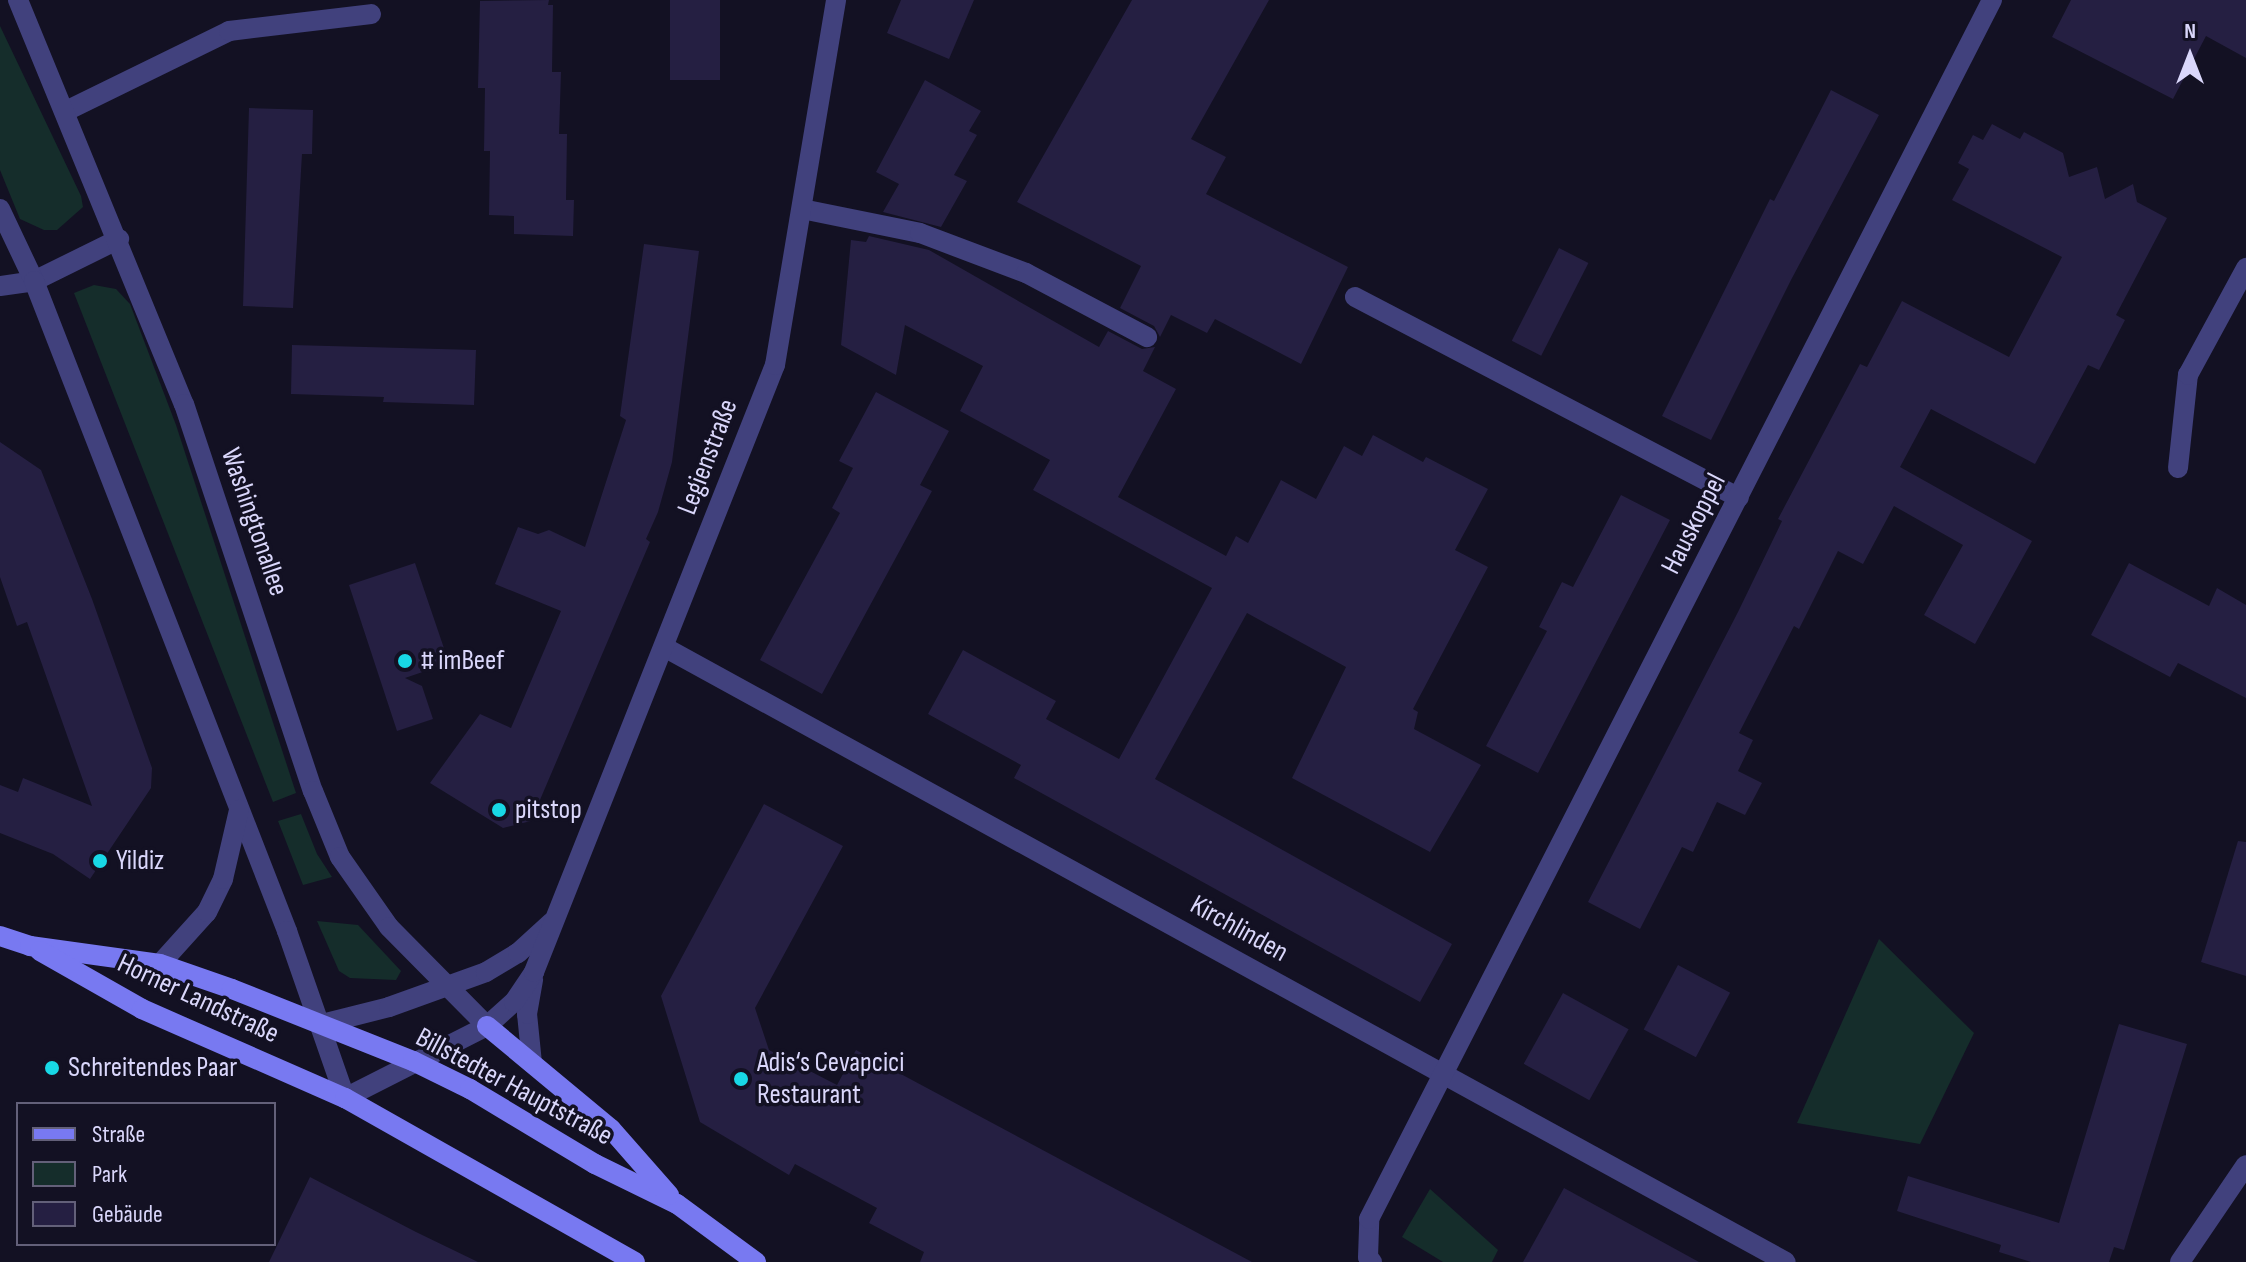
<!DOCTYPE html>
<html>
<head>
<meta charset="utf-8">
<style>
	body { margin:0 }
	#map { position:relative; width:2246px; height:1262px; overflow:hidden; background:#131123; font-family:"Sofia Sans Condensed",sans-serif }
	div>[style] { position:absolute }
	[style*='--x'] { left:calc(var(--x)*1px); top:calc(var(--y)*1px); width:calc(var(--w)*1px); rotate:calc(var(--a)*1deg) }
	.green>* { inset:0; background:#152d2b }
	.building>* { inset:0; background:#251f42; transform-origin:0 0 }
	.service>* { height:20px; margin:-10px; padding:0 10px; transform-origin:10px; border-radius:10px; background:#41417d }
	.minor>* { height:20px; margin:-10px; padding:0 10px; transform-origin:10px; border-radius:10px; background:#41417d }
	.tertiary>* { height:20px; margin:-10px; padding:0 10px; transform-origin:10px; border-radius:10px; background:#41417d }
	.secondary>* { height:20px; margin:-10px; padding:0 10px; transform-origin:10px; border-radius:10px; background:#7879f1 }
	.dots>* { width:22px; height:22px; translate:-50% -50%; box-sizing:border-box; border:4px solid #131123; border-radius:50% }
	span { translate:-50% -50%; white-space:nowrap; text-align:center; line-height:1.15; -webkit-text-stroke:7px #131123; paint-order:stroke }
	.street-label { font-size:28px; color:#dad7fb }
	.poi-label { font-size:28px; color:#dad7fb }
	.left { translate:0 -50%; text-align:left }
	.legend { position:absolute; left:16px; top:1102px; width:260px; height:144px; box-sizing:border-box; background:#131123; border:2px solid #636079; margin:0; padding:10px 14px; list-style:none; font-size:24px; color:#dad7fb }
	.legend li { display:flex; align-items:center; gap:16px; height:40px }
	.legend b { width:40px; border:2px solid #636079 }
	.north { position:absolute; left:2150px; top:16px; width:80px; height:80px; -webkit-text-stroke:6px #131123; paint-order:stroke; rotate:0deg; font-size:22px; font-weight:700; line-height:32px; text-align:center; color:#dad7fb }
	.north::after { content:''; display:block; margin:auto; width:28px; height:36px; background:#dad7fb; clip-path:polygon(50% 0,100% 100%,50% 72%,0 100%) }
</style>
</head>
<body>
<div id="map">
	<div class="green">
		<div style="clip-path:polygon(0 26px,81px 196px,83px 207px,57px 230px,44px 230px,20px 219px,0 170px)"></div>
		<div style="clip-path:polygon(94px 285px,116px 289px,130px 304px,176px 425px,296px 793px,273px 802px,74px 293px)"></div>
		<div style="clip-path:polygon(301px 814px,317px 854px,332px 877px,303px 885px,278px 821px)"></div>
		<div style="clip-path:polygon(317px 921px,358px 925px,401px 971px,396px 980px,350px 978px,339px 971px)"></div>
		<div style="clip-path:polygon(1879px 939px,1974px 1033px,1920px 1144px,1797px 1123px)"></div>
		<div style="clip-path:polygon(1430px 1189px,1498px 1250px,1492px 1262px,1443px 1262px,1402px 1237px)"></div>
	</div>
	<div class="building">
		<div style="clip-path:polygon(549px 0,548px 5px,553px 5px,552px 72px,561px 72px,559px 134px,567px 134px,566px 200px,574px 200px,573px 236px,514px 234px,514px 216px,489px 215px,490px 151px,484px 151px,485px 88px,478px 88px,480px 1px)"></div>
		<div style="left:670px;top:0;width:50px;height:80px"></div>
		<div style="clip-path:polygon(901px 0,974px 0,949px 59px,887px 33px)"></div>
		<div style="clip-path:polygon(1132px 0,1269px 0,1191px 139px,1226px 157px,1206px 194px,1348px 267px,1301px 364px,1215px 319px,1207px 333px,1171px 315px,1160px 337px,1154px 326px,1120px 308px,1141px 266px,1017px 202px)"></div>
		<div style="clip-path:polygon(2071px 0,2246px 0,2246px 58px,2206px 36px,2173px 99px,2052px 37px)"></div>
		<div style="clip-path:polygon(925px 80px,981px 111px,969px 131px,977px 135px,954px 175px,967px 181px,941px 227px,883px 212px,899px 184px,876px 172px)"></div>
		<div style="clip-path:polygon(1831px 90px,1879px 115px,1791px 280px,1711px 440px,1662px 416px,1770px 199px,1774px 201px)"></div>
		<div style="clip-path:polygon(249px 108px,313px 110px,312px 154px,302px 154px,293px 308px,243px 306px)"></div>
		<div style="clip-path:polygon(1992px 124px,2020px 139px,2024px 132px,2063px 153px,2069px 177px,2097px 167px,2105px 199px,2133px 184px,2137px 202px,2167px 218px,2116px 315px,2125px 320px,2099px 370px,2088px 365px,2035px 464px,1931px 409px,1900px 467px,2032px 541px,1975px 644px,1924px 615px,1963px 545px,1894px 506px,1863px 564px,1838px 551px,1799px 629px,1794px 626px,1739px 733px,1753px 740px,1738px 771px,1762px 783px,1745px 815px,1717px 802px,1693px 852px,1682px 847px,1640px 929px,1588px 902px,1738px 612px,1782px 521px,1778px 519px,1860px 364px,1867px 367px,1902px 301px,2009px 357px,2062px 257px,1952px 200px,1969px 169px,1958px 163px,1973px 135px,1983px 140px)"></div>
		<div style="clip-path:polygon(869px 236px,929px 250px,1099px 347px,1108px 331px,1142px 349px,1155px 347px,1143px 371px,1176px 389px,1118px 497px,1226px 556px,1236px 536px,1248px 543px,1281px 480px,1316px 499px,1344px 446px,1362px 456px,1373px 435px,1423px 462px,1426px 457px,1488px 489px,1455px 550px,1488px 567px,1413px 709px,1418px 712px,1414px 729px,1481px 765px,1430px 852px,1292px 778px,1346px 667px,1247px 613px,1155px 779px,1452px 944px,1420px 1002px,1014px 778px,1021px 765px,928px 714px,963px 650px,1056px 701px,1046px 719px,1119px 759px,1212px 588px,1033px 490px,1050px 460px,960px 411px,983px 366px,905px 325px,896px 375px,841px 345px,851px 240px,866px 242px)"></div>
		<div style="clip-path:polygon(644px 244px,699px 251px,672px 462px,658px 512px,646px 539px,650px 542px,531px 821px,503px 828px,430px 783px,480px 714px,511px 728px,561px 611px,495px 584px,518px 527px,538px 534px,549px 530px,585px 547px,626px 420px,620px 416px)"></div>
		<div style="left:1559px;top:248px;width:33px;height:104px;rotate:27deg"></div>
		<div style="clip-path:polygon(292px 345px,476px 350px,474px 405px,383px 402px,384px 397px,291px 394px)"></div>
		<div style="clip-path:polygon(876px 392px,949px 431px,920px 485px,932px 491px,822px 694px,760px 660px,840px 513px,832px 508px,853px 468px,839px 461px)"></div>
		<div style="clip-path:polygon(0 442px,41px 470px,92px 599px,152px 768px,151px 788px,90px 879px,53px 854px,0 833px,0 785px,18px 792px,23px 778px,92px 806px,27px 622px,17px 626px,0 577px)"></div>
		<div style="clip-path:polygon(1621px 495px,1670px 520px,1538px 773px,1486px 746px,1547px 631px,1539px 627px,1562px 582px,1573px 587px)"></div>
		<div style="clip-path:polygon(415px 563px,449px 663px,405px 678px,422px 686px,433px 719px,397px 731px,349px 585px)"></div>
		<div style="clip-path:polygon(2129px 563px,2209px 606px,2217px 588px,2246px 605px,2246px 698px,2178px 663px,2170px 677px,2091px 635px)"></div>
		<div style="clip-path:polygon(764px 804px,843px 846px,755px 1008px,769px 1050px,837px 1085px,856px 1050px,1252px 1262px,920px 1262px,924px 1252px,869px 1223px,877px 1208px,795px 1164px,789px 1175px,700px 1122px,661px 996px)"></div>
		<div style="clip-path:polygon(2238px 841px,2246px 842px,2246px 976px,2201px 962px)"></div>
		<div style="left:1678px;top:965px;width:59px;height:73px;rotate:28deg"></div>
		<div style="left:1563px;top:993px;width:75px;height:81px;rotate:29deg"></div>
		<div style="clip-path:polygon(2119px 1024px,2187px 1044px,2124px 1250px,2114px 1247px,2109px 1262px,2031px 1262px,1999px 1252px,2001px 1245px,1897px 1211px,1908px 1176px,2059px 1223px)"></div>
		<div style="clip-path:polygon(310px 1177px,416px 1232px,478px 1262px,269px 1262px)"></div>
		<div style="clip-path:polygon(1564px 1188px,1699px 1262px,1523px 1262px)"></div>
	</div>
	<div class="service">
		<div style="--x:66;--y:111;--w:182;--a:-26.1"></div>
		<div style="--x:229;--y:31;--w:143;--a:-6.8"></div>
		<div style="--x:802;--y:209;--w:120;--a:11.5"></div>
		<div style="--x:920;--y:233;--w:113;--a:20.7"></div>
		<div style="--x:1026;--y:273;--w:137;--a:27.9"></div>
		<div style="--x:1355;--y:297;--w:433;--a:27.6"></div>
	</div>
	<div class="minor">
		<div style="--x:0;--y:286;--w:34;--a:-8"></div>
		<div style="--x:34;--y:281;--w:95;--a:-26.3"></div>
		<div style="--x:2178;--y:468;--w:94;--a:-83.9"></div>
		<div style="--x:2188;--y:375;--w:122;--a:-61.5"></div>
		<div style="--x:664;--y:647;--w:1279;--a:28.73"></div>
		<div style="--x:322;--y:1024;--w:69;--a:-14.2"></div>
		<div style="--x:389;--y:1007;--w:103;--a:-19.8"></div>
		<div style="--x:486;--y:972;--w:37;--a:-31"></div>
		<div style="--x:518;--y:953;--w:46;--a:-42.4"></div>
		<div style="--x:532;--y:1063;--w:49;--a:-95.8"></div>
		<div style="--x:527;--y:1014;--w:35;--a:-80"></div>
		<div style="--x:345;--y:1098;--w:159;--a:-26.9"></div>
		<div style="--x:487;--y:1026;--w:36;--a:-42"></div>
		<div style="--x:514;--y:1002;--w:36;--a:-56"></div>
		<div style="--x:534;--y:972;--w:653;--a:-68.35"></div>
		<div style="--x:775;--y:365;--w:370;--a:-80.5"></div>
		<div style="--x:1372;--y:1262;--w:6;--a:-129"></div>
		<div style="--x:1368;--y:1257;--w:38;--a:-88"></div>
		<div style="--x:1369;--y:1219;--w:1369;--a:-62.93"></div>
		<div style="--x:2180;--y:1262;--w:117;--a:-55.8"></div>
	</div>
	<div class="tertiary">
		<div style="--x:18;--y:0;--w:437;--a:67.7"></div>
		<div style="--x:184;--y:404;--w:408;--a:71.6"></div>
		<div style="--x:313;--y:791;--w:71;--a:67.8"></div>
		<div style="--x:340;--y:857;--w:85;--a:55"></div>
		<div style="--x:389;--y:927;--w:139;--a:45.3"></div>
		<div style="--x:0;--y:209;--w:80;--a:64.7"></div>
		<div style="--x:34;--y:281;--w:698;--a:68.73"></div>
		<div style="--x:287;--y:931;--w:177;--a:70.8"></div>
		<div style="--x:160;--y:964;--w:70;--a:-47.9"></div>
		<div style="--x:207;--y:912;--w:37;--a:-64"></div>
		<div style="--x:223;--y:879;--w:71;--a:-76.9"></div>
	</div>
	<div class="secondary">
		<div style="--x:0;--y:936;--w:32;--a:18"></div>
		<div style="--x:30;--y:946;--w:131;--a:7.9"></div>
		<div style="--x:160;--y:964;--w:76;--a:19.1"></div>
		<div style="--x:232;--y:989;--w:195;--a:21.7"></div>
		<div style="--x:413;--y:1061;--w:64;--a:26.2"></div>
		<div style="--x:470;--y:1089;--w:146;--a:31"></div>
		<div style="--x:595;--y:1164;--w:91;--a:26"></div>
		<div style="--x:677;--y:1204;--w:98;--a:36.3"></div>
		<div style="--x:40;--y:951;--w:117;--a:29.6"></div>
		<div style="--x:142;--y:1009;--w:222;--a:23.7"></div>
		<div style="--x:345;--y:1098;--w:333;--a:29.5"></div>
		<div style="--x:487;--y:1026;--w:161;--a:39.7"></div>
		<div style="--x:611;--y:1129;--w:88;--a:48.7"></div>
	</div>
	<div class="dots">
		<div style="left:405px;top:661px;background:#18d8e6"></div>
		<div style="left:499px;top:810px;background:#18d8e6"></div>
		<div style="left:100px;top:861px;background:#18d8e6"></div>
		<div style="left:52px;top:1068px;background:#18d8e6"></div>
		<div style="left:741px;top:1079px;background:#18d8e6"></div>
	</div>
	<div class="street-label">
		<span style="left:708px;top:457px;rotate:-69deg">Legienstraße</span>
		<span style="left:254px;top:522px;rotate:71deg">Washingtonallee</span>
		<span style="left:1694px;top:524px;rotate:-63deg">Hauskoppel</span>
		<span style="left:1239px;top:929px;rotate:29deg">Kirchlinden</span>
		<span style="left:198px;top:999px;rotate:25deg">Horner Landstraße</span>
		<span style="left:514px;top:1087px;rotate:28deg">Billstedter Hauptstraße</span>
	</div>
	<div class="poi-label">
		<span class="left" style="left:421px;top:661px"># imBeef</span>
		<span class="left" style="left:515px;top:810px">pitstop</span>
		<span class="left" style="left:116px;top:861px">Yildiz</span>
		<span class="left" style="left:757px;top:1079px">Adis‘s Cevapcici<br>Restaurant</span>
		<span class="left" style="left:68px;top:1068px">Schreitendes Paar</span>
	</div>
	<ul class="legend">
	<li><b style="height:10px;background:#7879f1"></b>Straße</li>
	<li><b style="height:22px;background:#152d2b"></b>Park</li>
	<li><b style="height:22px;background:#251f42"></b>Gebäude</li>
	</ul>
	<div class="north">N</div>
</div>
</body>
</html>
